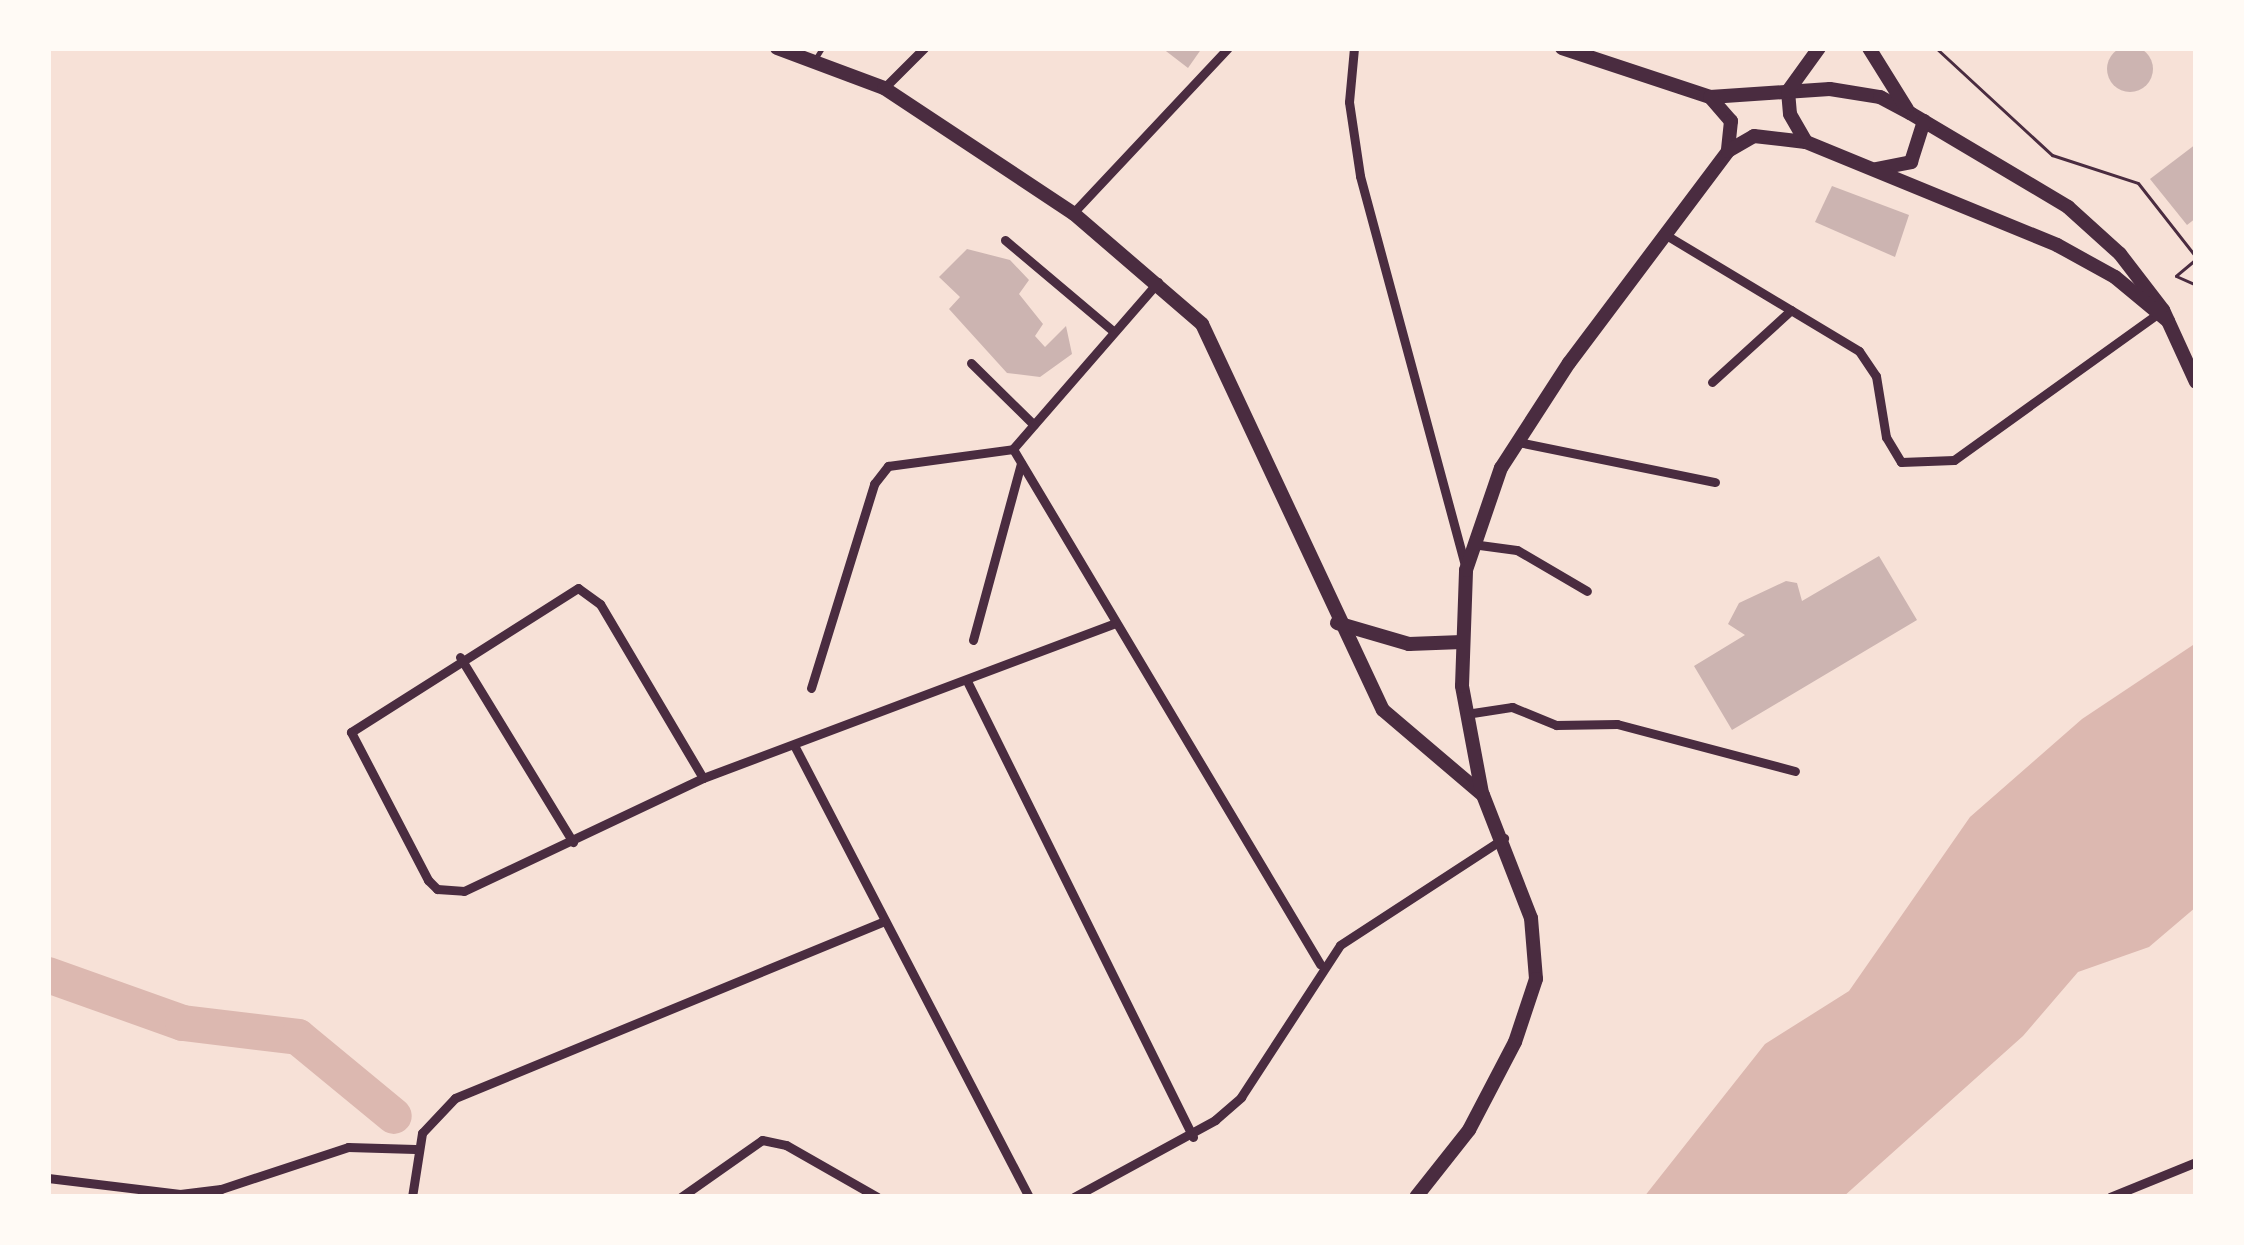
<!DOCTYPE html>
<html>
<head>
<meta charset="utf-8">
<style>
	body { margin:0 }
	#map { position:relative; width:2244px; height:1245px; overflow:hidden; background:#f7e1d7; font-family:Poppins,sans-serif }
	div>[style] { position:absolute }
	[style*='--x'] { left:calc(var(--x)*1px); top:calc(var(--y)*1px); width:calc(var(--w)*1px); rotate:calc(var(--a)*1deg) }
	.water>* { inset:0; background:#dcb8b0 }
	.river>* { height:36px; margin:-18px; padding:0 18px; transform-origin:18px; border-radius:18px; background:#dcb8b0 }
	.building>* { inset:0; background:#ccb4b1 }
	.round { border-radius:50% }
	.path>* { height:3px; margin:-1.5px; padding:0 1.5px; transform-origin:1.5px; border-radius:1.5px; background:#4a2c40 }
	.service>* { height:4.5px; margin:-2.25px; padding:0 2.25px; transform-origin:2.25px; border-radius:2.25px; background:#4a2c40 }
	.minor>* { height:9px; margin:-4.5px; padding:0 4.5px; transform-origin:4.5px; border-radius:4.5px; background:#4a2c40 }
	.secondary>* { height:14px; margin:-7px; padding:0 7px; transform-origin:7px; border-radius:7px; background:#4a2c40 }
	span { translate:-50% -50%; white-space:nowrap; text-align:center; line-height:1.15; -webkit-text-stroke:10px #fffaf5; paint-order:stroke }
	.frame { position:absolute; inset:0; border:51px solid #fffaf5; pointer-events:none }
</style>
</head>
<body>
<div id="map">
	<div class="water">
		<div style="clip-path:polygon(2196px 643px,2196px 907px,2149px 947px,2078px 972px,2023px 1036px,1843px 1197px,1644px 1197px,1765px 1044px,1849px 991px,1970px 817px,2082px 719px)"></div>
	</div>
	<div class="river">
		<div style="--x:48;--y:975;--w:143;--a:19.6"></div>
		<div style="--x:183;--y:1023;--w:116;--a:6.9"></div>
		<div style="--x:298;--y:1037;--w:124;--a:39.5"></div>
	</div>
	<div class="building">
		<div class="round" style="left:2107px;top:46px;width:46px;height:46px"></div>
		<div style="clip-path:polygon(1162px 48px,1202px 48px,1188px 68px)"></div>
		<div style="clip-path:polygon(2196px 144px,2196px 218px,2187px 225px,2150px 179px)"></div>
		<div style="clip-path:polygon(1832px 186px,1909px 215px,1895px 257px,1815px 222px)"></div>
		<div style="clip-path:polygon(967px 249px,1010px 260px,1029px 280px,1019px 294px,1043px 324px,1035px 336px,1045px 347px,1066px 326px,1072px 354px,1040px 377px,1007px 373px,949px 309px,960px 297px,939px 277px)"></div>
		<div style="clip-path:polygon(1879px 556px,1917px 620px,1732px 730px,1694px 666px,1745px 635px,1728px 624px,1739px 603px,1786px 581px,1797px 583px,1802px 601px)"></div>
	</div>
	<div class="path">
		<div style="--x:1936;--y:48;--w:158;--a:42.7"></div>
		<div style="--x:2052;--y:155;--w:90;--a:18"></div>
		<div style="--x:2138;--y:183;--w:94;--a:51.9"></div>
		<div style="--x:2196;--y:259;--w:26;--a:140"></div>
		<div style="--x:2176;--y:276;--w:22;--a:24"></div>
	</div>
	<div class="service">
		<div style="--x:814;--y:61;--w:15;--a:-58"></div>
	</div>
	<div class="minor">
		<div style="--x:1354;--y:48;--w:54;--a:95.3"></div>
		<div style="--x:1349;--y:102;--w:75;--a:81.5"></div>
		<div style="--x:1360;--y:176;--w:406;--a:74.9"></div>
		<div style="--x:884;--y:88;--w:57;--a:-45"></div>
		<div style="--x:1073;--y:213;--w:226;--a:-46.8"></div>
		<div style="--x:1666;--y:235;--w:225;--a:31"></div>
		<div style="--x:1859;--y:351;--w:30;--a:56"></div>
		<div style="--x:1876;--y:376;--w:62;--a:80.7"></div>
		<div style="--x:1886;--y:437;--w:29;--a:59"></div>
		<div style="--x:1901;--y:462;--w:53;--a:-2.2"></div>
		<div style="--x:1954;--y:460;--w:254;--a:-35.7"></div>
		<div style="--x:1005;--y:240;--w:141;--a:40.1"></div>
		<div style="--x:1158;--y:282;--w:221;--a:131"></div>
		<div style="--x:1013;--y:449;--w:600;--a:59.2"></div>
		<div style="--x:971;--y:363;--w:88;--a:44.5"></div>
		<div style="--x:1712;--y:382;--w:107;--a:-42.3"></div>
		<div style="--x:1518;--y:442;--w:201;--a:11.5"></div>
		<div style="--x:1472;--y:544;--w:45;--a:7.6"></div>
		<div style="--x:1517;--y:550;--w:81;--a:30.4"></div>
		<div style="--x:973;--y:640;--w:183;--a:-74.8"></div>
		<div style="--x:460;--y:657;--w:217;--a:58.6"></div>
		<div style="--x:967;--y:681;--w:509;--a:63.64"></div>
		<div style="--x:811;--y:688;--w:214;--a:-72.8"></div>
		<div style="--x:874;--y:484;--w:23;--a:-52"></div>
		<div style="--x:888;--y:466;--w:126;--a:-7.7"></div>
		<div style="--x:1466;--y:714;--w:47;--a:-8.7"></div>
		<div style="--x:1512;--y:707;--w:48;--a:22.2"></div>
		<div style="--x:1556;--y:725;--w:61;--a:-0.9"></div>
		<div style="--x:1617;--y:724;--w:184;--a:14.8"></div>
		<div style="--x:795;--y:747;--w:507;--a:62.53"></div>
		<div style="--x:703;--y:778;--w:202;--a:-120.6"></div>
		<div style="--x:600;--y:604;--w:27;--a:-144"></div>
		<div style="--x:578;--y:588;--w:269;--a:147.6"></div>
		<div style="--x:351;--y:732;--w:167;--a:62.5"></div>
		<div style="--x:428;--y:880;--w:13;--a:45"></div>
		<div style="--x:437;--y:889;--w:27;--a:4"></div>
		<div style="--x:464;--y:891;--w:264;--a:-25.3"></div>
		<div style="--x:703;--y:778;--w:440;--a:-20.6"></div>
		<div style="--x:48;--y:1178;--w:133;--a:6.9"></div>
		<div style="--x:180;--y:1194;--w:41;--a:-7"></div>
		<div style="--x:221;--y:1189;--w:134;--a:-18.3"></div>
		<div style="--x:348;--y:1147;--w:67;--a:1.7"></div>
		<div style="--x:412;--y:1197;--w:65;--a:-81.1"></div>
		<div style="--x:422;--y:1133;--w:48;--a:-46.7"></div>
		<div style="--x:455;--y:1098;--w:465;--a:-22.4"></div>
		<div style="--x:681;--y:1197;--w:99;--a:-35.1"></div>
		<div style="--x:762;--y:1140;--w:25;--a:12"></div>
		<div style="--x:786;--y:1145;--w:105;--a:29.7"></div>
		<div style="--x:1074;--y:1197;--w:161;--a:-28.6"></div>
		<div style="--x:1215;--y:1120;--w:35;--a:-41"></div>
		<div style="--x:1241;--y:1097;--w:181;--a:-56.9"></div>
		<div style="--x:1340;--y:945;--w:196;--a:-33.1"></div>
		<div style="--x:2110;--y:1197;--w:93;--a:-22.1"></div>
	</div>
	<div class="secondary">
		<div style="--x:777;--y:48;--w:114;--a:20.5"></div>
		<div style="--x:884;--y:88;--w:227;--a:33.5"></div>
		<div style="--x:1073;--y:213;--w:170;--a:40.7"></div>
		<div style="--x:1202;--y:324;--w:426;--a:64.9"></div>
		<div style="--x:1383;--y:710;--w:131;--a:40.4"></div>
		<div style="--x:1483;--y:795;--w:132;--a:68.7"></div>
		<div style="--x:1531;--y:918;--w:61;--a:85.3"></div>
		<div style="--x:1536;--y:979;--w:66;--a:108.4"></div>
		<div style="--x:1515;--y:1042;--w:99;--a:117.6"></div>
		<div style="--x:1469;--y:1130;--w:85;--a:128.3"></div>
		<div style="--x:1562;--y:48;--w:156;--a:18.3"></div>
		<div style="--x:1710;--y:97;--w:120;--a:-3.8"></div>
		<div style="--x:1830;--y:89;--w:51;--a:9.1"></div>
		<div style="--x:1880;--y:97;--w:34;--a:28"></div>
		<div style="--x:1910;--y:113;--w:184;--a:30.7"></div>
		<div style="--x:2068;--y:207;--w:70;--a:42.1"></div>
		<div style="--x:2120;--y:254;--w:71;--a:52.5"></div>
		<div style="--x:2163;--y:310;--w:79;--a:65.4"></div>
		<div style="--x:1869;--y:48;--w:72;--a:58.1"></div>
		<div style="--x:1710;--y:97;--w:32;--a:49"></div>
		<div style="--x:1731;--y:121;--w:30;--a:96"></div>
		<div style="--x:1806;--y:142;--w:32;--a:-120"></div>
		<div style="--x:1790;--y:114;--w:23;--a:-95"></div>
		<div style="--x:1788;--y:91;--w:53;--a:-54.2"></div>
		<div style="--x:1876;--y:169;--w:36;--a:-11"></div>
		<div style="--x:1911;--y:162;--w:43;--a:-72.4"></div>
		<div style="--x:1337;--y:623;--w:75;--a:16.3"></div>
		<div style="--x:1409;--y:644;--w:53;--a:-2.2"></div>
		<div style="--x:1482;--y:793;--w:109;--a:-100.6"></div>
		<div style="--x:1462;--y:686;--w:116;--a:-88"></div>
		<div style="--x:1466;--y:570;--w:108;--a:-71.1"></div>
		<div style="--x:1501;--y:468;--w:125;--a:-57.1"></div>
		<div style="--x:1569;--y:363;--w:265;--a:-53.1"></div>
		<div style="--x:1728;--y:151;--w:30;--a:-30"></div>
		<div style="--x:1754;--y:136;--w:52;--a:6.6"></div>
		<div style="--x:1806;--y:142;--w:271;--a:22.3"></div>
		<div style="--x:2057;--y:245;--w:66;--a:28.9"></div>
		<div style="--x:2115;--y:277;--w:69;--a:39.7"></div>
	</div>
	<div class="frame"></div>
</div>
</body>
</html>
